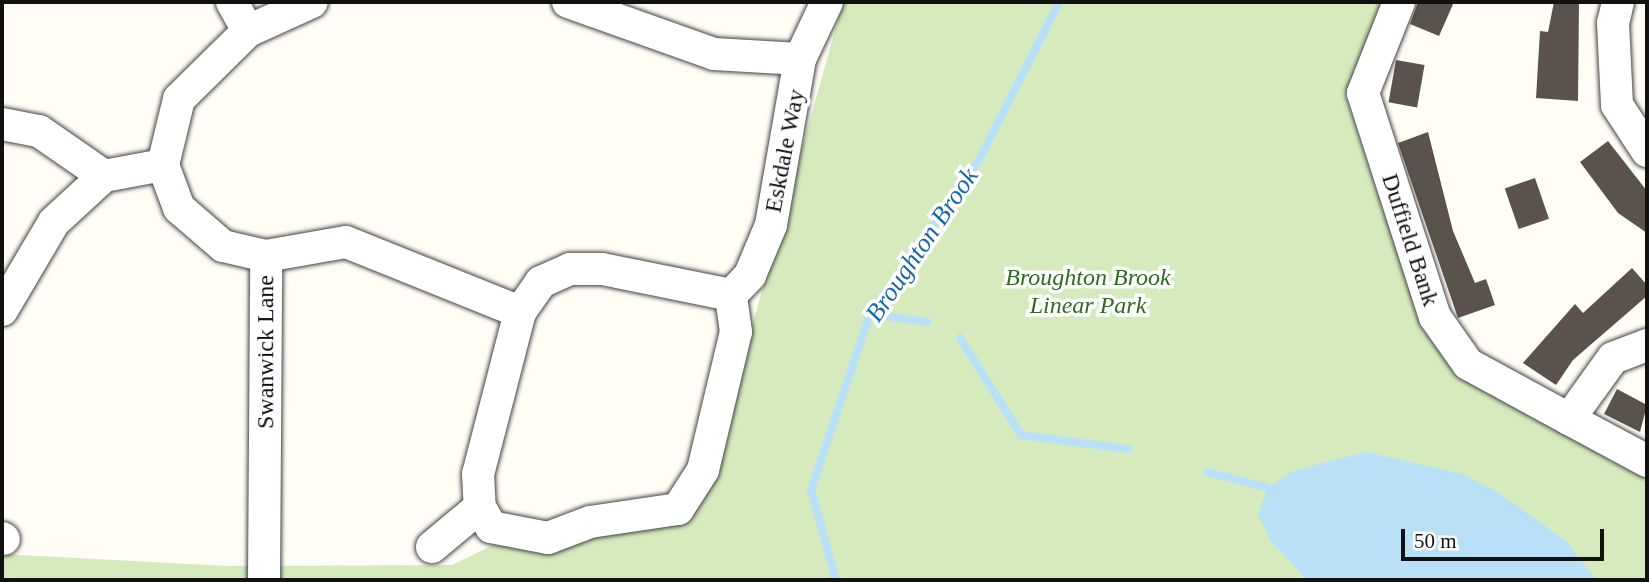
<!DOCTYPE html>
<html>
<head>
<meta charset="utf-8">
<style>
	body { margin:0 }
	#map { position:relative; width:1649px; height:582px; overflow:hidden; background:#fffdf5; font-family:"Times New Roman",serif }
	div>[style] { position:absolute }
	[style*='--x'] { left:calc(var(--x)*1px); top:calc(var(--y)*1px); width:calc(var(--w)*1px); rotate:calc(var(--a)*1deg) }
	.green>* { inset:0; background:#d5ebbd }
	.water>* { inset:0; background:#b9e0f7 }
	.stream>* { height:8px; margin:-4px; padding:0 4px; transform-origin:4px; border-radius:4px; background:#b9e0f7 }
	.building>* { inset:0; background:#5a524d; transform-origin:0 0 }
	.roads { filter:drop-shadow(0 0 2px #444) drop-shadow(0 0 2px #444) }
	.street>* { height:32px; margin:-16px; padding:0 16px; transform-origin:16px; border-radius:16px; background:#fff }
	span { translate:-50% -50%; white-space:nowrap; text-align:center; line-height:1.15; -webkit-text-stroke:7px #fff; paint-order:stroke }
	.street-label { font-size:24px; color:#111 }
	.park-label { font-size:24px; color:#2f6b1f; font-style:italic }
	.water-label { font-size:26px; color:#1768a6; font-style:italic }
	.frame { position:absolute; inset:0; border:4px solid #111; pointer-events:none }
	.scale { position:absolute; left:1401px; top:529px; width:203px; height:32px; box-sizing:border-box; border:4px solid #111; border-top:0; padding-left:9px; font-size:21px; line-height:24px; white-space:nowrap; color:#111; -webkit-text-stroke:5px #fff; paint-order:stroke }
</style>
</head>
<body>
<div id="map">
	<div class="green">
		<div style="clip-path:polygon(843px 2px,1386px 2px,1345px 94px,1423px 330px,1460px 373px,1647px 473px,1647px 580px,2px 580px,2px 554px,227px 566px,452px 565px,493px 545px,540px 548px,589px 530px,681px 522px,710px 476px)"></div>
	</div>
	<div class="water">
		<div style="clip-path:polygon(1366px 452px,1462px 474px,1499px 493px,1566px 541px,1596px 580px,1307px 580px,1270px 540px,1258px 514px,1268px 488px,1293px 471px)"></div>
	</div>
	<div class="stream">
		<div style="--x:870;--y:314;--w:58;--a:8"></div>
		<div style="--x:960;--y:338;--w:115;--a:57.8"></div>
		<div style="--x:1021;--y:435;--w:108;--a:7.5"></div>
		<div style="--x:1207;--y:472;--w:63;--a:14.7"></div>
		<div style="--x:836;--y:580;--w:93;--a:-105.5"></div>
		<div style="--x:811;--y:490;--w:186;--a:-71.5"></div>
		<div style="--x:870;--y:314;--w:189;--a:-54.7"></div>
		<div style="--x:979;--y:160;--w:177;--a:-63.1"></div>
	</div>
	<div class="building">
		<div style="clip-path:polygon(1418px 2px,1454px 2px,1439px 36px,1410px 24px)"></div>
		<div style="clip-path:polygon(1554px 2px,1579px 2px,1578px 101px,1536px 98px,1540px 31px,1548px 32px)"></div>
		<div style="left:1396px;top:60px;width:29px;height:43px;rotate:10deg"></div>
		<div style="clip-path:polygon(1428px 132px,1453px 231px,1475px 283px,1486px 279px,1495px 305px,1458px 318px,1398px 143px)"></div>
		<div style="clip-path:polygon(1608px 141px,1647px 191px,1647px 233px,1618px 213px,1580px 162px)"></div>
		<div style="left:1535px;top:178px;width:43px;height:32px;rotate:71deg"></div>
		<div style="clip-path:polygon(1632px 268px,1647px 285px,1647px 296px,1573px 360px,1556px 385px,1523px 363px,1575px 304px,1583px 313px)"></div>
		<div style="clip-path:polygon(1617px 389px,1647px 405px,1640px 432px,1604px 414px)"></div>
	</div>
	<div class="roads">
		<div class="street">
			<div style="--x:232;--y:2;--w:33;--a:61"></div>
			<div style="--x:568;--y:2;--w:155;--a:19.6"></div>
			<div style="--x:714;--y:54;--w:86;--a:3.3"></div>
			<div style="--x:1399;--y:2;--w:98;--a:111.6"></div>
			<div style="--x:1363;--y:93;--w:235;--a:72.2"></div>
			<div style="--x:1435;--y:317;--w:57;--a:54.9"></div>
			<div style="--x:1468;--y:364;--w:115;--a:28.6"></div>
			<div style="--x:1569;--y:419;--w:75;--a:-54.2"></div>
			<div style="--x:1613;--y:358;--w:36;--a:-21"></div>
			<div style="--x:1618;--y:2;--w:22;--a:103"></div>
			<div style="--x:1613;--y:23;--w:82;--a:87.2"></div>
			<div style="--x:1617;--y:105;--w:55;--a:56.9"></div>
			<div style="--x:2;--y:124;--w:38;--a:11"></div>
			<div style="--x:39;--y:131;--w:79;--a:34.7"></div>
			<div style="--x:266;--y:256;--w:81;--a:-9.9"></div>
			<div style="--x:346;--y:242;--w:188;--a:21.9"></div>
			<div style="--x:520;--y:312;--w:167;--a:104.5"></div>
			<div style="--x:478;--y:474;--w:33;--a:87"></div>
			<div style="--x:480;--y:507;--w:23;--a:61"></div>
			<div style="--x:491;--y:527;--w:58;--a:10.9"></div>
			<div style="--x:548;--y:538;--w:45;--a:-20.9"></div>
			<div style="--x:590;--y:522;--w:89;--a:-8.4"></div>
			<div style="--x:678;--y:509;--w:46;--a:-57.3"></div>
			<div style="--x:703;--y:470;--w:142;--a:-76.6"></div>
			<div style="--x:736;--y:332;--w:37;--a:-98"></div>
			<div style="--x:731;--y:295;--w:132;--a:-168.6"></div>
			<div style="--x:602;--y:269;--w:32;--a:180"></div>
			<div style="--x:570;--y:269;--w:32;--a:156"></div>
			<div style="--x:541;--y:282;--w:37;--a:125"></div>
			<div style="--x:731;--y:295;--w:28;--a:-46"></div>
			<div style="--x:750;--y:275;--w:54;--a:-67.2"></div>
			<div style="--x:771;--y:225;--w:169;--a:-80.1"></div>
			<div style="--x:800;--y:59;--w:63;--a:-64.7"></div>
			<div style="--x:2;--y:310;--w:102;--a:-59.4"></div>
			<div style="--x:54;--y:222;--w:68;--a:-42.6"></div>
			<div style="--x:104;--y:176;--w:60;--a:-10.6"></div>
			<div style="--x:1569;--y:419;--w:89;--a:28.3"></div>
			<div style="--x:2;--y:538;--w:2;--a:27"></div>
			<div style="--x:432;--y:547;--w:62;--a:-39.8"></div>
			<div style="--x:264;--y:580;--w:324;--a:-89.6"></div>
			<div style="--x:266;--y:256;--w:44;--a:-166.9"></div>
			<div style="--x:223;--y:246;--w:58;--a:-139.2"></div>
			<div style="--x:179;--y:208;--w:46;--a:-110.4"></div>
			<div style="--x:163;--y:165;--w:68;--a:-76.4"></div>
			<div style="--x:179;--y:99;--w:97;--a:-44.6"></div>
			<div style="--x:248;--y:31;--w:70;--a:-24.4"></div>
		</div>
	</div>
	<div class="street-label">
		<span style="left:785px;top:151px;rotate:-79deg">Eskdale Way</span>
		<span style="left:1410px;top:240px;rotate:72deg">Duffield Bank</span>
		<span style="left:266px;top:352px;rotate:-90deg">Swanwick Lane</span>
	</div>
	<div class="park-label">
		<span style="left:1088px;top:292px">Broughton Brook<br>Linear Park</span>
	</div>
	<div class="water-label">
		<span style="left:922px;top:245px;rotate:-56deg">Broughton Brook</span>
	</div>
	<div class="frame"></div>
	<div class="scale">50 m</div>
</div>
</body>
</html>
